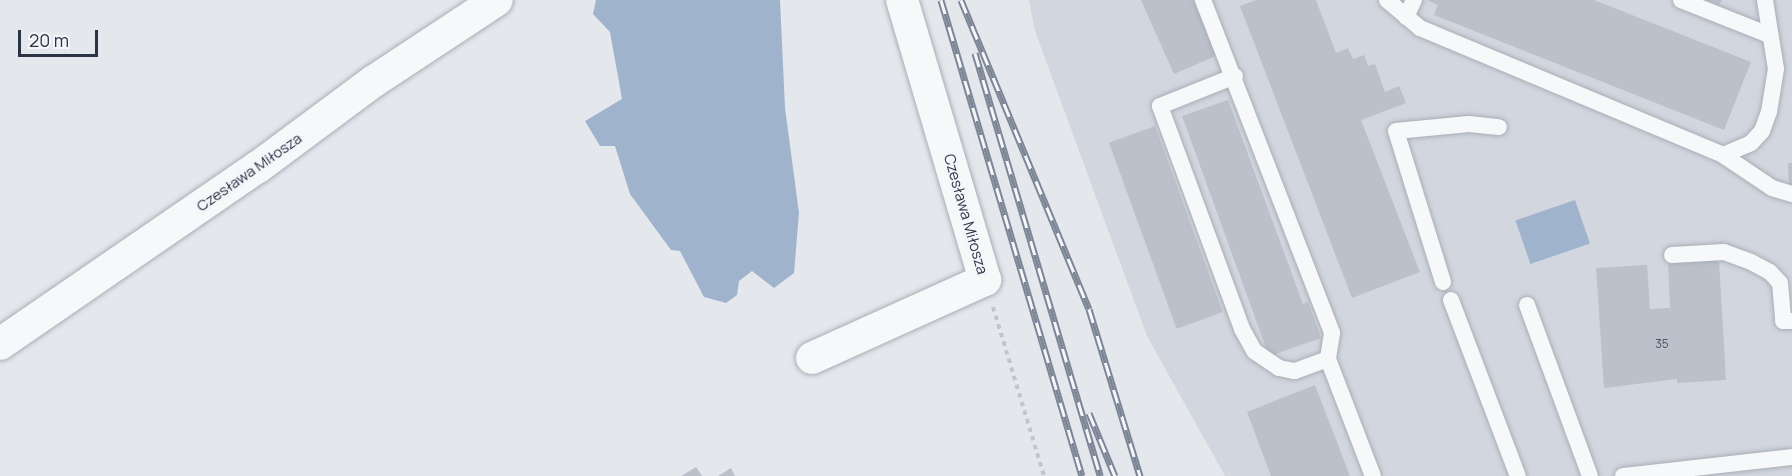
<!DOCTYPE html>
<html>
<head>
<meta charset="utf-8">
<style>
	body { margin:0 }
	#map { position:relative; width:1792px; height:476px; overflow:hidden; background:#e4e7ec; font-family:Manrope,sans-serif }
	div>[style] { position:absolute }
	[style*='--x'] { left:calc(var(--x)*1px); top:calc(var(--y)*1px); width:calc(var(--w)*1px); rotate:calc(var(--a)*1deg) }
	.built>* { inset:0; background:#d2d6de }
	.water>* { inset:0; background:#9fb4cc; transform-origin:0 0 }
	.building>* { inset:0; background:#bbc0ca; transform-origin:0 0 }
	.path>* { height:4px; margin-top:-2px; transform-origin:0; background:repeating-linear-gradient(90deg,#c2c5cb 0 4.5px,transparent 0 9px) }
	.roads { filter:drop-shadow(0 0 2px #a9aeb7) drop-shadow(0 0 2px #a9aeb7) }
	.lane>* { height:16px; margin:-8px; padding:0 8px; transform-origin:8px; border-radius:8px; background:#f7f8fa }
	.street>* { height:32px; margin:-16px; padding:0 16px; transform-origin:16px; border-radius:16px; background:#f7f8fa }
	.rail>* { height:7px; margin-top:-3.5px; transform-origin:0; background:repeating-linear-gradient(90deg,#f4f6f9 0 14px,#7d8696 0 28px); box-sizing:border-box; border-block:2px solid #7d8696 }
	span { translate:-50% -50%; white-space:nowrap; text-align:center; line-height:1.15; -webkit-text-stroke:6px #f4f6f9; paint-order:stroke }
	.number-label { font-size:12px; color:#4f5766 }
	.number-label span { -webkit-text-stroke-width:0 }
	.street-label { font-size:15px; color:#2b3445 }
	.scale { position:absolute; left:18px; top:30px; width:80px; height:27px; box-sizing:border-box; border:3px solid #2b3445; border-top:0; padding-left:8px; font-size:18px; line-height:21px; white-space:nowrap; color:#2b3445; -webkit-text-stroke:4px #f4f6f9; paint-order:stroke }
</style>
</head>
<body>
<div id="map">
	<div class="built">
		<div style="clip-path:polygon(1029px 0,1792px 0,1792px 476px,1225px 476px,1147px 336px,1035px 31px)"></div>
	</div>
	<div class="water">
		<div style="clip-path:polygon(596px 0,780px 0,785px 108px,799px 213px,794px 273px,774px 288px,752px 271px,739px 281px,737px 295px,726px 303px,704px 297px,680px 251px,671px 250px,630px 194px,615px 146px,600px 146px,585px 121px,622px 99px,610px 32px,593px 14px)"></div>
		<div style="left:1575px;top:200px;width:46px;height:63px;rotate:71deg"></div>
	</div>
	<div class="building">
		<div style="clip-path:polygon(1141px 0,1193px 0,1218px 55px,1174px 74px)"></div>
		<div style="clip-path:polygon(1256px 0,1316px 0,1336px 53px,1348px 48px,1353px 59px,1364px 55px,1368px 66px,1375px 64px,1385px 92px,1399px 86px,1406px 103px,1361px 120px,1420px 272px,1352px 298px,1240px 6px)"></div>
		<div style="clip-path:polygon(1427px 0,1594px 0,1751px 62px,1724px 130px,1434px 15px,1438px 5px)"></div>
		<div style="clip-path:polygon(1706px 0,1722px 0,1719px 5px)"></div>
		<div style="clip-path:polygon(1228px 100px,1303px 304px,1308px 302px,1321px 338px,1269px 356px,1182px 116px)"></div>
		<div style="left:1155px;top:126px;width:198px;height:49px;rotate:70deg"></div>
		<div style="clip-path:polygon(1788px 163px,1792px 163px,1792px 186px,1789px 186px)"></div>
		<div style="clip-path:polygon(1719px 260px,1726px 380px,1677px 383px,1677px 379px,1604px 388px,1596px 268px,1647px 265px,1650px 309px,1670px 308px,1668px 263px)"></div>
		<div style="clip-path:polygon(1315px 385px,1350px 476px,1271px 476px,1247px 412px)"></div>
		<div style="clip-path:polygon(696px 467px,702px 476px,681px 476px)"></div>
		<div style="clip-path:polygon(731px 468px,735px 476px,718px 476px)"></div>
	</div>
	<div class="path">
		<div style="--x:993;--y:307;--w:177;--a:73.2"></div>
	</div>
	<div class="roads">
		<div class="lane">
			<div style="--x:1203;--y:0;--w:357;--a:68.8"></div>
			<div style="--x:1332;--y:333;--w:26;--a:99"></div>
			<div style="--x:1387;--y:0;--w:43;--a:40.3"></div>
			<div style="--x:1420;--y:28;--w:329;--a:22.7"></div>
			<div style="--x:1723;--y:155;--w:59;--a:34"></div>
			<div style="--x:1772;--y:188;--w:21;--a:17"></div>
			<div style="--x:1681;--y:0;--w:95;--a:21.7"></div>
			<div style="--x:1406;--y:17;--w:19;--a:-65"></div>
			<div style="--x:1235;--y:76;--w:81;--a:158.2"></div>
			<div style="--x:1160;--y:106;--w:238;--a:69.8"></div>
			<div style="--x:1242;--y:329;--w:25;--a:61"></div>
			<div style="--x:1254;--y:351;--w:30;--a:34"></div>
			<div style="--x:1279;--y:368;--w:16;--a:11"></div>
			<div style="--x:1295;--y:371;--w:35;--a:-20"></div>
			<div style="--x:1328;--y:359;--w:125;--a:69"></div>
			<div style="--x:1723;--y:155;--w:30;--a:-23"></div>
			<div style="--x:1751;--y:143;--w:16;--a:-47"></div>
			<div style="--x:1762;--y:131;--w:20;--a:-70"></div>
			<div style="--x:1769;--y:112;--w:44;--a:-80.8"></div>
			<div style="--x:1776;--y:69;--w:70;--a:-99.1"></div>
			<div style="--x:1672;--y:255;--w:52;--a:-3.3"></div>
			<div style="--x:1724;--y:252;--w:29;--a:20"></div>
			<div style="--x:1751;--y:262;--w:21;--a:28"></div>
			<div style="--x:1770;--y:272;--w:15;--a:48"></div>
			<div style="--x:1780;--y:283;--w:38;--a:85"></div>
			<div style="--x:1783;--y:321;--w:9;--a:0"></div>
			<div style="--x:1443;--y:282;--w:158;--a:-107.3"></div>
			<div style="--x:1396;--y:131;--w:73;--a:-5.5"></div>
			<div style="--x:1469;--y:124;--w:30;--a:6"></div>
			<div style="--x:1451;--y:300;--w:188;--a:69.2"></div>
			<div style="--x:1527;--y:305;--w:182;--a:69.8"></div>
			<div style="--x:1623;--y:476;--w:170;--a:-6.4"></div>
		</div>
		<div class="street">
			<div style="--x:0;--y:344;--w:313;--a:-34.5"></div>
			<div style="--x:258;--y:167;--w:144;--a:-36.6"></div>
			<div style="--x:374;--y:81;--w:147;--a:-33.4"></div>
			<div style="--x:812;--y:358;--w:190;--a:-24.3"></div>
			<div style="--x:985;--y:280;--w:292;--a:-106.5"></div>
		</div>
	</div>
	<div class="rail">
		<div style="--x:941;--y:0;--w:496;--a:73.5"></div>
		<div style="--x:961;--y:0;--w:334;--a:67.5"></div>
		<div style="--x:1089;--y:309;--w:175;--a:73"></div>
		<div style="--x:975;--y:53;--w:441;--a:73.5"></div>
		<div style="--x:1089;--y:413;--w:68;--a:67.6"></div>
	</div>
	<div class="number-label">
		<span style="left:1662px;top:344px">35</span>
	</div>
	<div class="street-label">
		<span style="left:249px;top:172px;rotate:-35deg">Czesława Miłosza</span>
		<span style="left:966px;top:214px;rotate:74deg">Czesława Miłosza</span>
	</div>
	<div class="scale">20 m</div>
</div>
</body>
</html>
